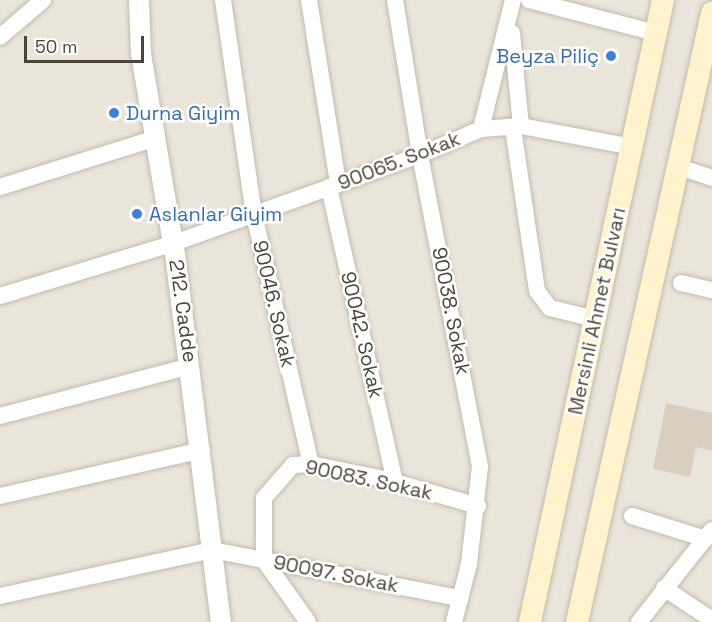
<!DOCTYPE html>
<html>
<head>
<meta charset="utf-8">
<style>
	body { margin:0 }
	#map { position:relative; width:712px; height:622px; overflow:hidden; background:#f6f3ec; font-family:"Space Grotesk",sans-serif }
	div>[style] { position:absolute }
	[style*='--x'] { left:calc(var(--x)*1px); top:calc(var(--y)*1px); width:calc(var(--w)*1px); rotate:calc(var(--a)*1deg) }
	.residential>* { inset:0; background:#eae5da; transform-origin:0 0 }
	.building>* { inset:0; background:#d8cfc1 }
	.roads { filter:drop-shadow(0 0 2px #c2bbae) drop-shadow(0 0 2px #c2bbae) }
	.minor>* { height:16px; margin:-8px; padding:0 8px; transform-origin:8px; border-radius:8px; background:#fff }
	.tertiary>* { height:20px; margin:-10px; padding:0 10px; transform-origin:10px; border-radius:10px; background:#fff }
	.secondary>* { height:22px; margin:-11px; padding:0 11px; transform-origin:11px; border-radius:11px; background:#fff3cd }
	.dots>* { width:16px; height:16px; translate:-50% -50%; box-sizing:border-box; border:3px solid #fff; border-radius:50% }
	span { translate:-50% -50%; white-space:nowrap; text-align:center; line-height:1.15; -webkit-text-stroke:5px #fff; paint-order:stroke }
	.shop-label { font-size:20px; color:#366cbe }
	.right { translate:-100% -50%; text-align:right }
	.left { translate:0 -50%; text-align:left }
	.street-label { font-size:20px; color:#4b4439 }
	.scale { position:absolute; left:24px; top:36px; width:120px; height:27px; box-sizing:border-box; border:3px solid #4b4439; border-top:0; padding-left:8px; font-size:18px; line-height:21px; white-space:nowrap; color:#4b4439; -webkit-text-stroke:4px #fff; paint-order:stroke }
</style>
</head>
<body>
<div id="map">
	<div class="residential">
		<div style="left:0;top:0;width:712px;height:622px"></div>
	</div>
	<div class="building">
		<div style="clip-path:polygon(666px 403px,712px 413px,712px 451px,696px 447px,690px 477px,653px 469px)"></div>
	</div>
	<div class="roads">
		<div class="minor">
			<div style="--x:223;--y:0;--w:216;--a:81.8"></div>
			<div style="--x:254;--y:214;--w:256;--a:77.2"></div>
			<div style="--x:309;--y:0;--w:186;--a:81"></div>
			<div style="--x:395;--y:0;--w:157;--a:80.8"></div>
			<div style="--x:420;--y:155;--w:317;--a:79.1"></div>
			<div style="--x:480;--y:466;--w:99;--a:96.4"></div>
			<div style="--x:469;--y:564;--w:60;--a:104.5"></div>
			<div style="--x:529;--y:0;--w:131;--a:14.6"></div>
			<div style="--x:512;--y:33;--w:93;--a:84.5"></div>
			<div style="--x:0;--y:37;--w:57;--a:-40.7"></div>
			<div style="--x:513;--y:128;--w:165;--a:81.6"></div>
			<div style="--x:537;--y:291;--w:21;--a:53"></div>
			<div style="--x:550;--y:308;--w:46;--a:13.7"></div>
			<div style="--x:481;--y:129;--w:133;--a:-76.1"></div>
			<div style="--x:679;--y:167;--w:35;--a:18"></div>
			<div style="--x:0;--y:187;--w:164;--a:-17.4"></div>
			<div style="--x:329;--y:187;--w:302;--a:77.4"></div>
			<div style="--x:681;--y:283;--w:32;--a:13"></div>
			<div style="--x:0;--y:296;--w:182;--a:-16.9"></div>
			<div style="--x:174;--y:243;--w:261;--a:-19.7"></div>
			<div style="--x:420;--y:155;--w:66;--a:-23.1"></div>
			<div style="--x:481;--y:129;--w:40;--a:-4.3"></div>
			<div style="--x:521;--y:126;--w:113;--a:10.7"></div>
			<div style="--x:0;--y:416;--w:197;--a:-14.7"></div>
			<div style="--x:0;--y:496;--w:207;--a:-12.8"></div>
			<div style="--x:632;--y:516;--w:77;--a:17.3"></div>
			<div style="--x:664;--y:588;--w:58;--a:33.7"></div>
			<div style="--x:0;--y:596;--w:217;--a:-12.2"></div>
			<div style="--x:212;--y:550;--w:253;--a:11"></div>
			<div style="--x:308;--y:622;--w:76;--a:-125.4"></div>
			<div style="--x:264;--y:560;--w:62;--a:-90"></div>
			<div style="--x:264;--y:498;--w:44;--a:-48.7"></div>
			<div style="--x:293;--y:465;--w:18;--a:-3"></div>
			<div style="--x:311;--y:464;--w:75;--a:11.6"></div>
			<div style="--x:384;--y:479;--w:98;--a:16"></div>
			<div style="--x:639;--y:622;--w:117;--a:-51.6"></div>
		</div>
		<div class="tertiary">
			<div style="--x:139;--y:0;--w:54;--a:87.9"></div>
			<div style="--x:141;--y:54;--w:203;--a:80.4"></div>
			<div style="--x:175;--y:254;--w:371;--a:82.9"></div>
		</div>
		<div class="secondary">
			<div style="--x:530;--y:622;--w:636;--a:-77.93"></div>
			<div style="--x:577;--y:622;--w:624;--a:-77.5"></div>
		</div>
	</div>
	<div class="dots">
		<div style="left:611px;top:56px;background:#3f7fe0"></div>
		<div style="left:114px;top:113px;background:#3f7fe0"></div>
		<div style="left:137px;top:214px;background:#3f7fe0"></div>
	</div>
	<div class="shop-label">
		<span class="right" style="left:599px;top:56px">Beyza Piliç</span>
		<span class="left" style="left:126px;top:113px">Durna Giyim</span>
		<span class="left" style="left:149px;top:214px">Aslanlar Giyim</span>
	</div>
	<div class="street-label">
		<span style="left:399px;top:161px;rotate:-21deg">90065. Sokak</span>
		<span style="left:274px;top:304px;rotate:77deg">90046. Sokak</span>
		<span style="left:183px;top:311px;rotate:82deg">212. Cadde</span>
		<span style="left:451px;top:311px;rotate:79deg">90038. Sokak</span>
		<span style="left:597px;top:311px;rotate:-78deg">Mersinli Ahmet Bulvarı</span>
		<span style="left:362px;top:335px;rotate:77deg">90042. Sokak</span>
		<span style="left:369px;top:480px;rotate:12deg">90083. Sokak</span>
		<span style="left:336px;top:574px;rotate:11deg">90097. Sokak</span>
	</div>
	<div class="scale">50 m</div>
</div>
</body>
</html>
